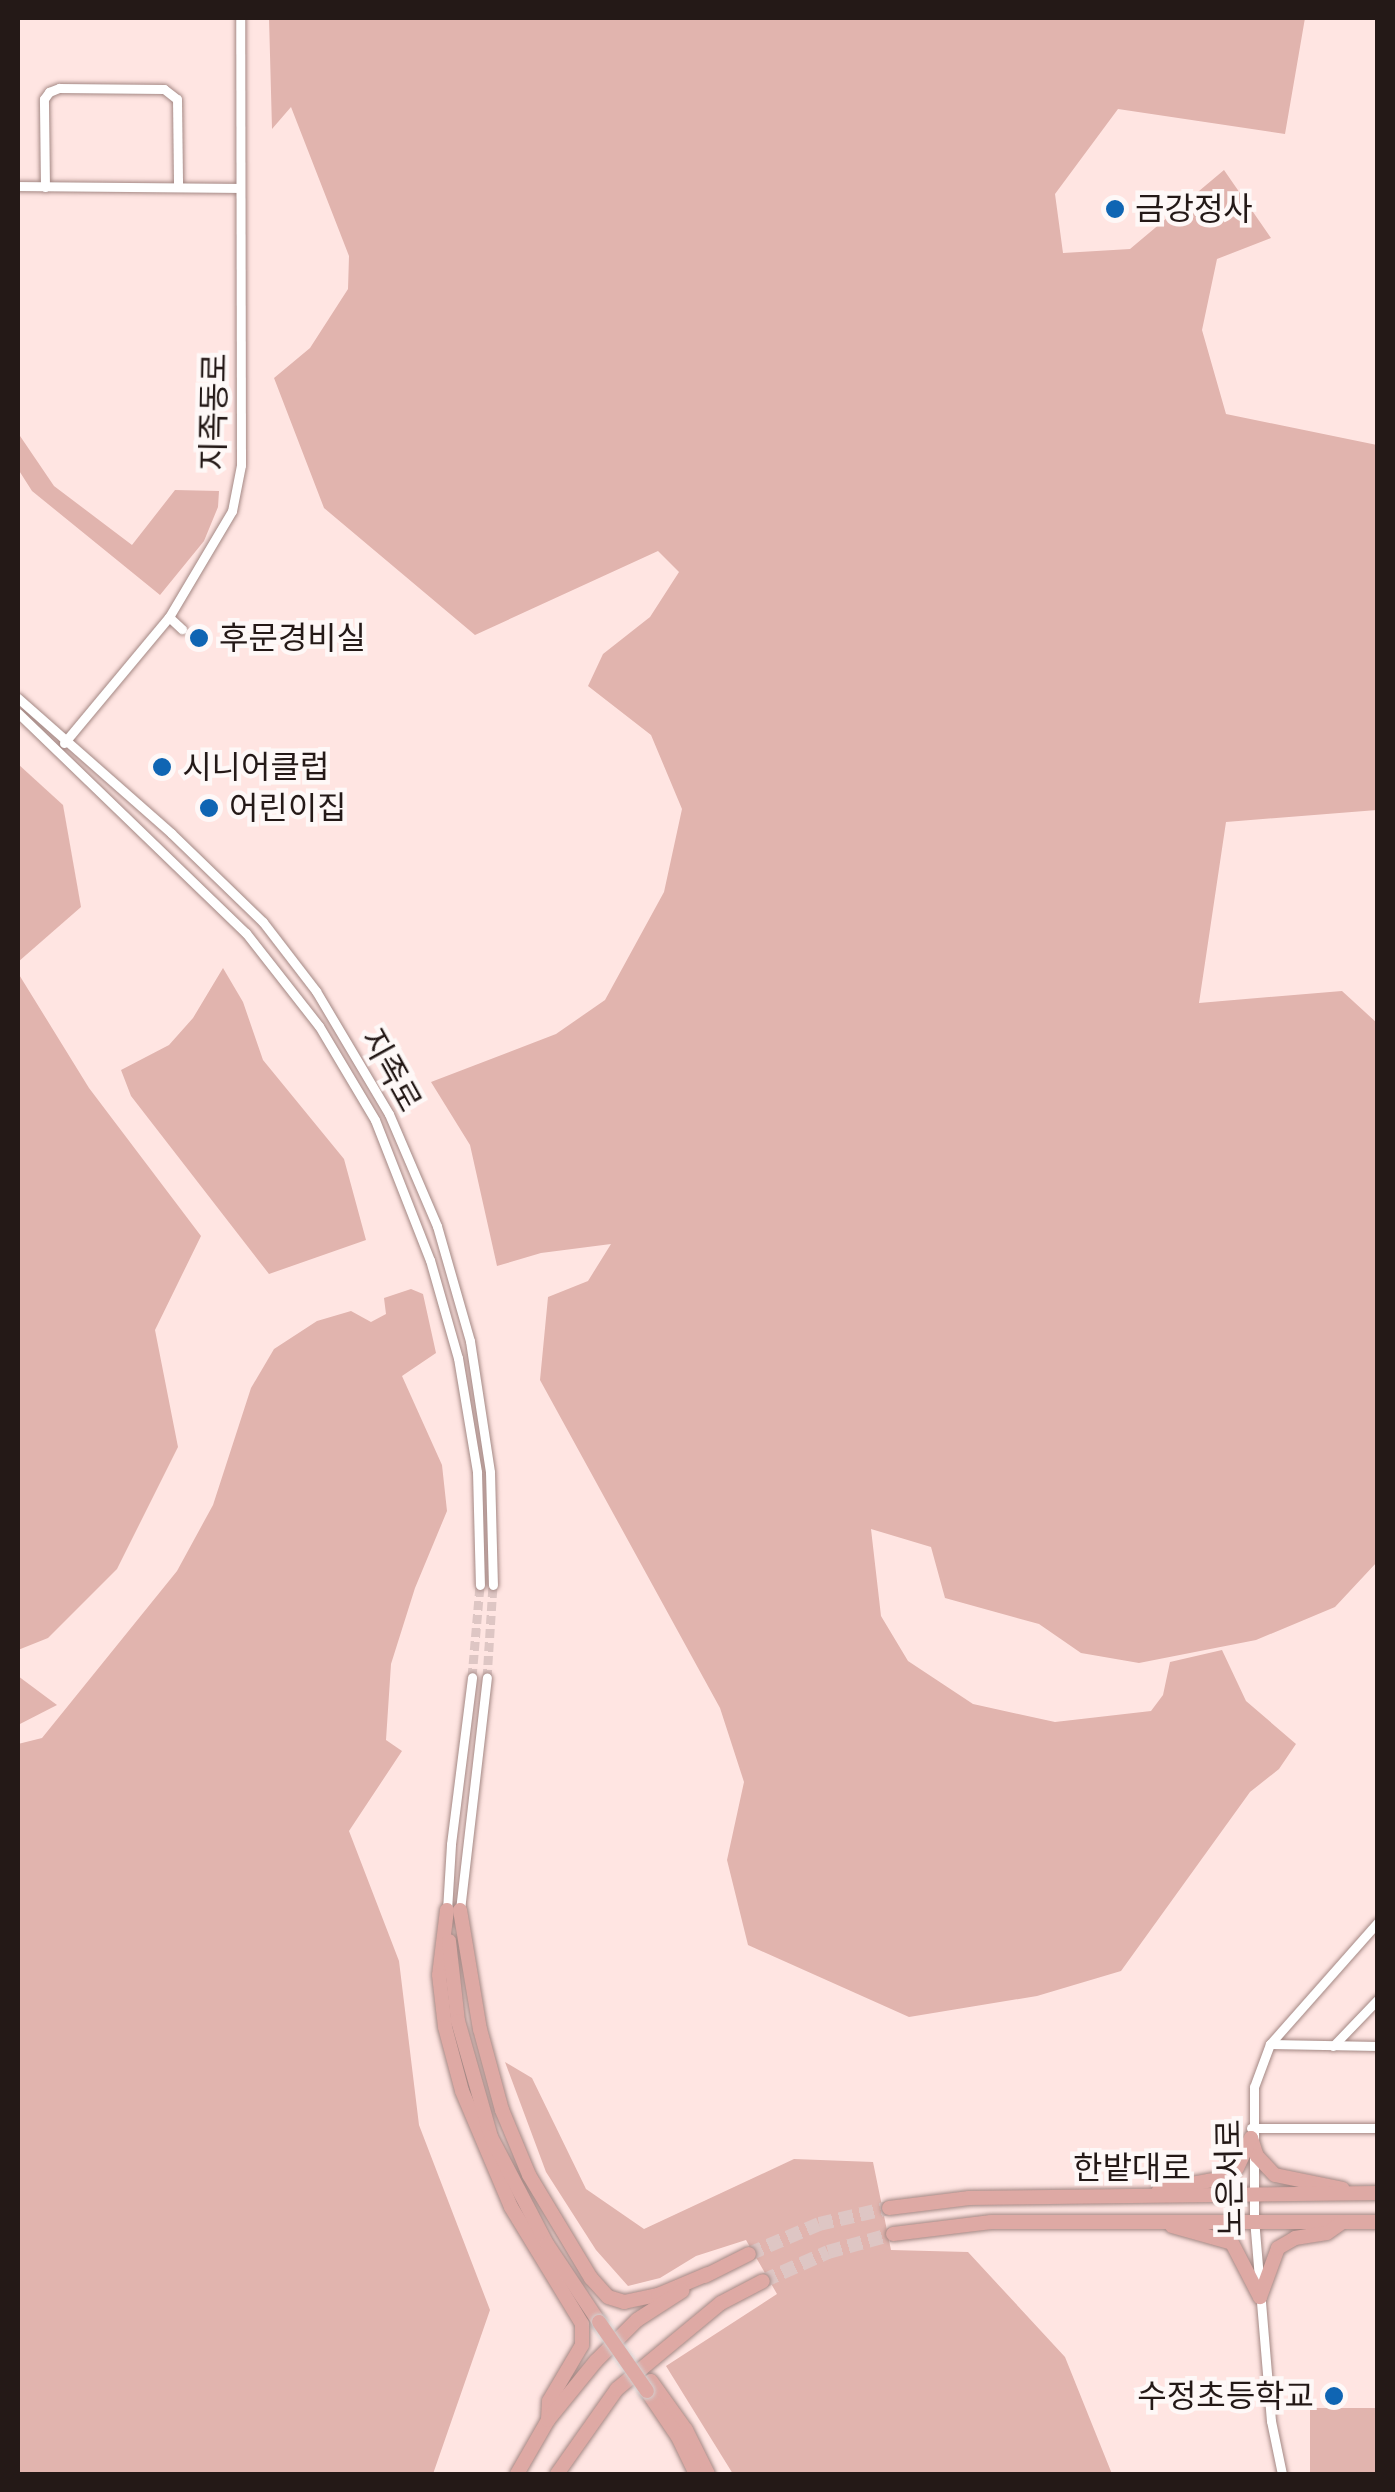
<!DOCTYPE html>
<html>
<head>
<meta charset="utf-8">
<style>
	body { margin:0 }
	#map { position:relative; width:1395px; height:2492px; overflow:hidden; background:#ffe5e2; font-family:"Roboto Condensed","Noto Sans KR",sans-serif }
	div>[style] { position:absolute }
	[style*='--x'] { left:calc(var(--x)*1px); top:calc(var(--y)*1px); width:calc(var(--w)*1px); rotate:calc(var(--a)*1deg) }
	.green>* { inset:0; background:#e1b4ae; transform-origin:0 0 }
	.street-tunnel>* { height:9px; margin-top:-4.5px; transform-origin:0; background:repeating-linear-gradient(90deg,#dec6c4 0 9px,transparent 0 13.5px) }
	.primary-tunnel>* { height:14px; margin-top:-7px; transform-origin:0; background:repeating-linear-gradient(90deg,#dec6c4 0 14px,transparent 0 21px) }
	.roads { filter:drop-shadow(0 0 2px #a48884) drop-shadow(0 0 2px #a48884) }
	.street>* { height:9px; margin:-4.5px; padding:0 4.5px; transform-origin:4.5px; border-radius:4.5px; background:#fff }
	.primary>* { height:14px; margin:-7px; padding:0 7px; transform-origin:7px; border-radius:7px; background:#dea9a4 }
	.bridges { filter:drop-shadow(0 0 2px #d3d1d1) drop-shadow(0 0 2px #d3d1d1) }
	.primary-bridge>* { height:14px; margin:-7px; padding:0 7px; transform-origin:7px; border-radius:7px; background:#dea9a4 }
	.dots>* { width:28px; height:28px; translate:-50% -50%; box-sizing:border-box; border:5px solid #fef8f7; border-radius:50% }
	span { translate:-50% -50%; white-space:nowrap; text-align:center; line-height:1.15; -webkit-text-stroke:9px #fef8f7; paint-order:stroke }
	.poi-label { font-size:32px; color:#241917 }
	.left { translate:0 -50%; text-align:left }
	.right { translate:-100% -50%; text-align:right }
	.street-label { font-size:32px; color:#241917 }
	.frame { position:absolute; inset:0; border:20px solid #241917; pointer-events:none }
</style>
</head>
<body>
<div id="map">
	<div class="green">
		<div style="clip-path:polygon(269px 18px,1305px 18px,1285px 134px,1118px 109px,1055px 194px,1063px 253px,1130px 249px,1224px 170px,1271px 238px,1217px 259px,1202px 330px,1226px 414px,1377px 445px,1377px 810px,1226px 822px,1199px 1003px,1342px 991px,1377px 1023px,1377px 1562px,1335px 1607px,1256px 1640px,1139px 1663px,1081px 1653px,1039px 1624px,945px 1598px,931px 1547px,871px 1529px,881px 1616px,908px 1661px,973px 1704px,1055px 1722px,1151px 1711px,1163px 1695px,1170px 1662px,1222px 1650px,1246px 1701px,1296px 1744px,1279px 1769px,1250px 1792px,1121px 1971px,1037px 1996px,909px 2017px,748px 1945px,727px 1860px,744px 1782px,720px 1708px,540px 1380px,548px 1297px,588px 1281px,611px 1244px,541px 1253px,497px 1266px,470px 1145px,431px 1082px,556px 1034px,605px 1000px,664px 892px,682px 809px,651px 735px,588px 686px,603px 654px,650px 617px,679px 572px,658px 551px,475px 635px,324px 508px,274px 378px,310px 348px,348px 289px,349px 256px,291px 107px,272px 129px)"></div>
		<div style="clip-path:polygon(18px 433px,54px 486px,132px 545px,175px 490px,219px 491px,218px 507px,204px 541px,160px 595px,32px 491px,18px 469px)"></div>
		<div style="clip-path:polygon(18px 764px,63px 805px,81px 907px,18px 962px)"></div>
		<div style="clip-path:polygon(223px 968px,243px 1002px,263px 1060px,344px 1159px,366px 1240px,269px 1274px,131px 1096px,121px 1070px,169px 1045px,193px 1018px)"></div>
		<div style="clip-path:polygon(18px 973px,89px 1088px,201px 1236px,155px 1330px,178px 1447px,117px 1569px,48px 1638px,18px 1650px)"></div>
		<div style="clip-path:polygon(411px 1289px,423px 1294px,436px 1353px,402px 1376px,442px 1465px,447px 1511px,415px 1588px,391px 1664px,386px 1740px,402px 1751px,349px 1831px,399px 1961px,419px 2125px,490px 2310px,433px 2474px,18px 2474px,18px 1744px,42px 1738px,177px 1571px,213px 1505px,251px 1388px,274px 1349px,317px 1321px,351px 1311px,371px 1322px,386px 1314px,384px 1298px)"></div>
		<div style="clip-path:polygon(18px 1676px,57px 1705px,18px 1725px)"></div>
		<div style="clip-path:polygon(505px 2062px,532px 2078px,586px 2189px,644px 2229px,794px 2159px,873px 2162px,891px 2250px,968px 2252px,1065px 2357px,1112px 2474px,733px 2474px,666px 2366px,777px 2294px,746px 2240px,696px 2256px,660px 2278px,628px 2286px,596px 2250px,546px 2172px)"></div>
		<div style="left:1310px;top:2408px;width:67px;height:66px"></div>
	</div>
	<div class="street-tunnel">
		<div style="--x:472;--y:1677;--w:92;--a:-85"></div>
		<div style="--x:487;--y:1678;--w:93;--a:-86.3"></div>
	</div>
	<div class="primary-tunnel">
		<div style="--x:749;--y:2254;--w:76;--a:-23.2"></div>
		<div style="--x:819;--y:2224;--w:72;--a:-12.9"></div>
		<div style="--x:763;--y:2281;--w:71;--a:-24"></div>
		<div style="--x:828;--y:2252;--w:67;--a:-15.5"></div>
	</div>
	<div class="roads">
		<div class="street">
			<div style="--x:18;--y:186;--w:222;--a:0.5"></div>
			<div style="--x:45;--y:187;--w:88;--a:-90.7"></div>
			<div style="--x:44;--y:99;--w:9;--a:-54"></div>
			<div style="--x:49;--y:92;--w:11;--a:-22"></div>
			<div style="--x:59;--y:88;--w:105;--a:0.5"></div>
			<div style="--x:164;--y:89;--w:16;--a:38"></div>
			<div style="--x:177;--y:99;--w:88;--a:89.3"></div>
			<div style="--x:169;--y:617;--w:18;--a:43"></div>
			<div style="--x:18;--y:698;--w:204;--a:41.4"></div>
			<div style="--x:171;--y:833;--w:128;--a:44.1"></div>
			<div style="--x:263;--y:922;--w:87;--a:52.5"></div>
			<div style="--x:316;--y:991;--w:143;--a:59.3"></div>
			<div style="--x:389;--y:1114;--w:122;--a:66.8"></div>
			<div style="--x:437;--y:1226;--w:120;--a:74"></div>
			<div style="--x:470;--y:1341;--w:133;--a:81.3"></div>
			<div style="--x:490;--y:1472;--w:113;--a:88.5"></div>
			<div style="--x:18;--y:713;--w:317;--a:44"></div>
			<div style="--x:246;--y:933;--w:118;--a:51.9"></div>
			<div style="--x:319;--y:1026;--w:109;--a:59.2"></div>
			<div style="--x:375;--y:1120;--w:150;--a:68.6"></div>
			<div style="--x:430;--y:1260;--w:102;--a:74.1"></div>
			<div style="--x:458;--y:1358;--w:116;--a:80.5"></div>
			<div style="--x:477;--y:1472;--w:113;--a:88.5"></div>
			<div style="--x:64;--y:743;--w:164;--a:-50.2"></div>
			<div style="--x:169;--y:617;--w:123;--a:-59.3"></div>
			<div style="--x:232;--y:511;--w:47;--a:-78.9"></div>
			<div style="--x:241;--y:465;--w:447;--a:-90.1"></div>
			<div style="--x:447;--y:1910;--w:66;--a:-86.5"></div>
			<div style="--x:451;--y:1844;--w:168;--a:-82.8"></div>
			<div style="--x:460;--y:1910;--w:234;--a:-83.4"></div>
			<div style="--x:1270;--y:2044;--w:108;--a:1.1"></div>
			<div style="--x:1333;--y:2046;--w:65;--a:-46.2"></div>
			<div style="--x:1251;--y:2128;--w:127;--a:0"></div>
			<div style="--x:1282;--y:2474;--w:54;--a:-101.7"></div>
			<div style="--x:1271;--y:2421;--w:202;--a:-94.8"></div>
			<div style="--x:1254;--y:2220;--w:133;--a:-90"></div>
			<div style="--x:1254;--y:2087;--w:46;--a:-69.6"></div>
			<div style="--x:1270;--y:2044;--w:163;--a:-48.5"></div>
		</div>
		<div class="primary">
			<div style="--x:447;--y:1910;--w:65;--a:97"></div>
			<div style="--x:439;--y:1975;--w:52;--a:83.4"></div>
			<div style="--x:445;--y:2027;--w:66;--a:75.1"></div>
			<div style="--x:462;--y:2091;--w:126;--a:67.1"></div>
			<div style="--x:511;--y:2207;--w:137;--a:58.7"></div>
			<div style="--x:582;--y:2324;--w:21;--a:90"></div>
			<div style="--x:582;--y:2345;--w:65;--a:120.5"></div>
			<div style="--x:549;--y:2401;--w:19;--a:93"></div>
			<div style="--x:460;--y:1910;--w:121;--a:80.5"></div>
			<div style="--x:480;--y:2029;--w:84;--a:74.8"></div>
			<div style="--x:502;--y:2110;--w:70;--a:67.4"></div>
			<div style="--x:529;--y:2175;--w:120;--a:59"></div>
			<div style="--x:591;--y:2278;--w:25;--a:48"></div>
			<div style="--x:608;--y:2297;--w:17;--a:17"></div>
			<div style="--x:624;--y:2302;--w:35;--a:-12"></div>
			<div style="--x:658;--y:2295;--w:54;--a:-22.8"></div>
			<div style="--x:449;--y:1941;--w:81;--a:83.6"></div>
			<div style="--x:458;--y:2021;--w:121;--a:74.1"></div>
			<div style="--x:491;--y:2137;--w:121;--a:62.4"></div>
			<div style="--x:547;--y:2244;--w:94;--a:56.3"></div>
			<div style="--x:1251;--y:2138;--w:19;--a:72"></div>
			<div style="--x:1257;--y:2156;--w:26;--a:47"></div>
			<div style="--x:1275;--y:2175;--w:69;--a:11.6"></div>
			<div style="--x:1159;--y:2190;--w:65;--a:-10.6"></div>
			<div style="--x:1223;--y:2178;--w:17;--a:-36"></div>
			<div style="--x:1237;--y:2168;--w:33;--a:-65"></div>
			<div style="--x:889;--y:2208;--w:81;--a:-7.1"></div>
			<div style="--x:969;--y:2198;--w:409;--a:-0.7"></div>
			<div style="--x:1172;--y:2226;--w:62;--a:15.8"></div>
			<div style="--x:1232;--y:2243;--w:61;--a:62.6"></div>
			<div style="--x:893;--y:2234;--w:99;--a:-7"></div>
			<div style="--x:991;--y:2222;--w:387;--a:0"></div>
			<div style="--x:705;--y:2276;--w:49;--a:-26.6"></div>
			<div style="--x:1260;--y:2297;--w:52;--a:-69.8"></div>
			<div style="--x:1278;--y:2248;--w:20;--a:-30"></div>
			<div style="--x:1295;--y:2238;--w:32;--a:-9"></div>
			<div style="--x:1327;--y:2233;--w:19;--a:-35"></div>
			<div style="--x:651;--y:2381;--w:60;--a:54.5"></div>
			<div style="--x:686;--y:2430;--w:49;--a:63.4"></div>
			<div style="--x:647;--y:2391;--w:55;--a:56"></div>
			<div style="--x:678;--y:2437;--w:41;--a:64.1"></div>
			<div style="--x:517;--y:2474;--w:62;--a:-60.1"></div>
			<div style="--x:548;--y:2420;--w:76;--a:-50.9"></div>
			<div style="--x:596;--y:2361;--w:58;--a:-45"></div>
			<div style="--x:637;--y:2320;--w:54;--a:-32.8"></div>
			<div style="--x:557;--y:2474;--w:104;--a:-54.8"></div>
			<div style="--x:617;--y:2389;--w:135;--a:-39.6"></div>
			<div style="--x:721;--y:2303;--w:47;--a:-27.6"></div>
		</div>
	</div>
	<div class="bridges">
		<div class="primary-bridge">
			<div style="--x:599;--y:2322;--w:84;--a:55.2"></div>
		</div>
	</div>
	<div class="dots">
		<div style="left:1115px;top:209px;background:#0f65b3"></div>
		<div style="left:199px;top:638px;background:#0f65b3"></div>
		<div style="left:162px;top:767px;background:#0f65b3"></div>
		<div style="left:209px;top:808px;background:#0f65b3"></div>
		<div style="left:1334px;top:2396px;background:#0f65b3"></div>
	</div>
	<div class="poi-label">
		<span class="left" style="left:1135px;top:209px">금강정사</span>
		<span class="left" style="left:219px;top:638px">후문경비실</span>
		<span class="left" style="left:182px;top:767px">시니어클럽</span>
		<span class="left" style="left:229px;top:808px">어린이집</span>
		<span class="right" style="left:1314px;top:2396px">수정초등학교</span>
	</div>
	<div class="street-label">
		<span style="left:214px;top:412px;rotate:-89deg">지족동로</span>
		<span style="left:391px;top:1070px;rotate:61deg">지족로</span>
		<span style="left:1132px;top:2168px">한밭대로</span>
		<span style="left:1230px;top:2178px;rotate:-91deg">노은서로</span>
	</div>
	<div class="frame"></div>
</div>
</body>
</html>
